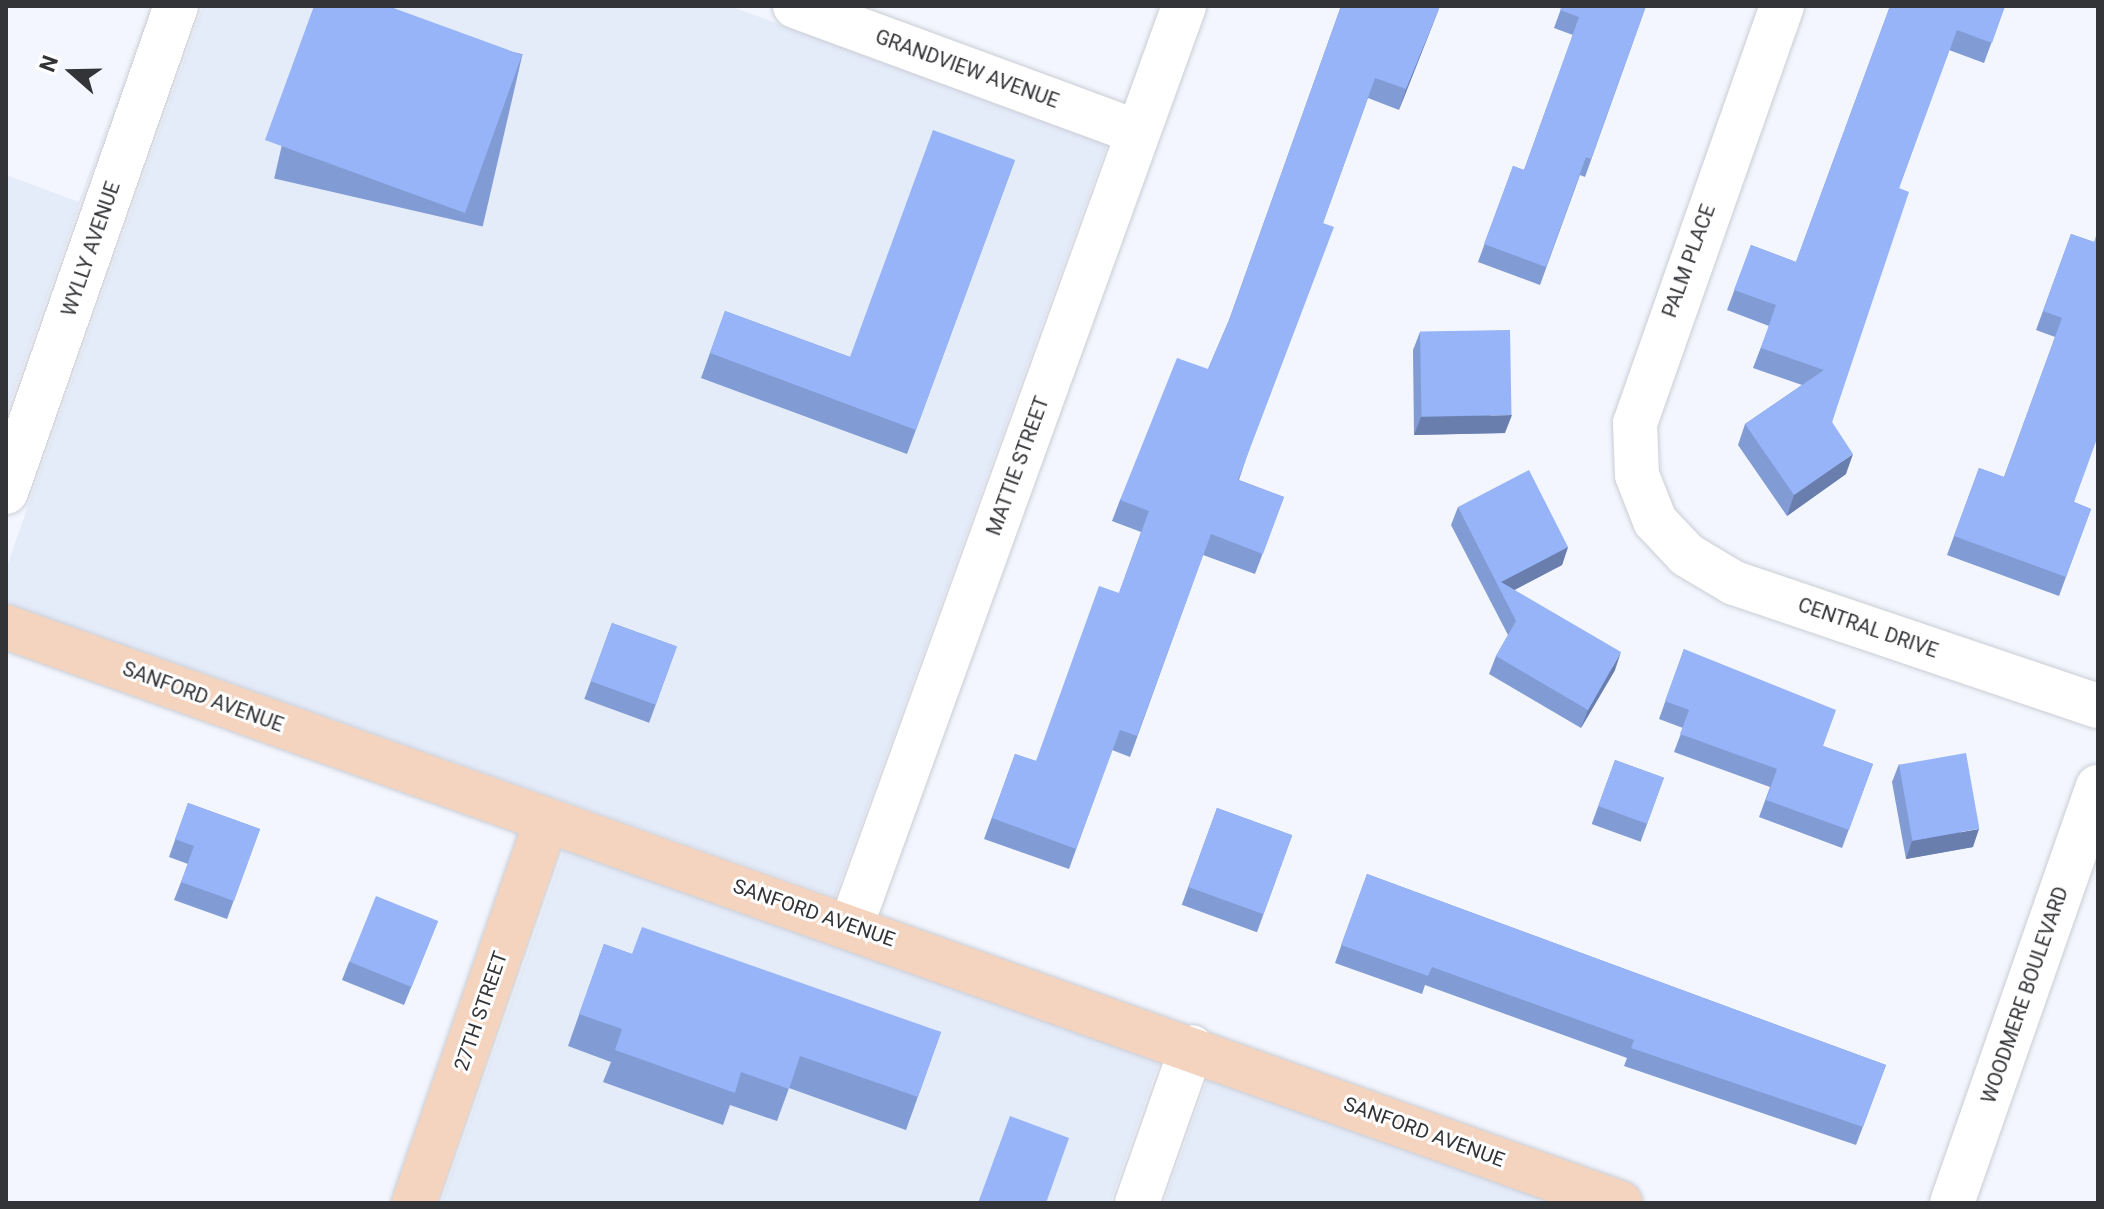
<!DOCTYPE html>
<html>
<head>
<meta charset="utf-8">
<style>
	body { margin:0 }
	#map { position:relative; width:2104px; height:1209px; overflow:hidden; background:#f3f6fe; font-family:Roboto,sans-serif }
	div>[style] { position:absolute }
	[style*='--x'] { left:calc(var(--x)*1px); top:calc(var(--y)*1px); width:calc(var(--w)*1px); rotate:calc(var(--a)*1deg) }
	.built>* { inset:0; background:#e4ebf9 }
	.roads { filter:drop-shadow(0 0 2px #cacdd4) drop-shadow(0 0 2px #cacdd4) }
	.minor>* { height:44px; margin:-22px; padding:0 22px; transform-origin:22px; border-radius:22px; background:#fff }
	.secondary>* { height:44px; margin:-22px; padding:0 22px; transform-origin:22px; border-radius:22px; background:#f4d4bf }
	.wall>* { inset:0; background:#819bd4; transform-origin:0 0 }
	.shaded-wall>* { inset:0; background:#697ead }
	.building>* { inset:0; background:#96b4f7; transform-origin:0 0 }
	span { translate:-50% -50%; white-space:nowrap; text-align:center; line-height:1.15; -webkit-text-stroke:6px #fff; paint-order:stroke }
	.street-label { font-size:20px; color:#333437 }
	.frame { position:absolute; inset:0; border:8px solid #333437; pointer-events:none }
	.north { position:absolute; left:32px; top:32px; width:80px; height:80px; -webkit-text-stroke:6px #fff; paint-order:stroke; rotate:290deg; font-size:22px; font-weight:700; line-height:32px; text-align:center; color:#333437 }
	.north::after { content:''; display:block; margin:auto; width:28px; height:36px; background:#333437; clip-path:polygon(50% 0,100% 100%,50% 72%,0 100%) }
</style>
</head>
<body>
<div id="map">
	<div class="built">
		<div style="clip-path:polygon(203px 6px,730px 6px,1107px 145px,835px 897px,6px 603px,6px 569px)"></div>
		<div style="clip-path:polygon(121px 86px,8px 409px,6px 416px,6px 175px,79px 202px)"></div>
		<div style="clip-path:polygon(564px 850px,1160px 1060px,1110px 1203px,441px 1203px)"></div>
		<div style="clip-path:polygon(1208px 1077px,1556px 1203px,1164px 1203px)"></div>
	</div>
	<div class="roads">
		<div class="minor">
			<div style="--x:795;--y:6;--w:365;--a:20.2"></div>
			<div style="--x:1782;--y:6;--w:442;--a:109.4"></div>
			<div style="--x:1635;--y:423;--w:52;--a:87.8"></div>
			<div style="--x:1637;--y:475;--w:49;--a:68.6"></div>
			<div style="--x:1655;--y:521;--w:47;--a:46.7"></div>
			<div style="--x:1687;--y:555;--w:55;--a:30.8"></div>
			<div style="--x:1734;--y:583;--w:384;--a:18.7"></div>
			<div style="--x:6;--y:492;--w:515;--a:-70.72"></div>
			<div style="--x:851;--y:926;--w:978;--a:-70.1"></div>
			<div style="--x:1137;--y:1203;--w:165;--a:-70.6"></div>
			<div style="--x:1952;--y:1203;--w:441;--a:-70.7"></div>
		</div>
		<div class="secondary">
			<div style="--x:6;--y:627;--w:1714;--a:19.64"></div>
			<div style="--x:414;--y:1203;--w:405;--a:-70.9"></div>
		</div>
	</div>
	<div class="wall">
		<div style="left:314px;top:6px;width:214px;height:177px;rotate:13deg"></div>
		<div style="clip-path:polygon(1341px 6px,1440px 6px,1399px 110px,1368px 98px,1323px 223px,1239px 480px,1284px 497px,1255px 574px,1203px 555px,1130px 757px,1112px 750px,1069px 869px,984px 839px,1015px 754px,1036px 761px,1119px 593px,1141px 532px,1112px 521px,1120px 500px,1208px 369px,1229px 320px)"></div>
		<div style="clip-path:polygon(1562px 6px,1646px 6px,1585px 177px,1580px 175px,1540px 285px,1478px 262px,1513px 166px,1524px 170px,1573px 35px,1554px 28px)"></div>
		<div style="clip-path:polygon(1890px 6px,2005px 6px,1984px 63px,1949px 50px,1899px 188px,1832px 422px,1846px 474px,1787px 516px,1738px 445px,1745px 424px,1802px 385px,1753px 368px,1769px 326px,1727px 310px,1751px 245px,1796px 262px)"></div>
		<div style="clip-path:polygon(1015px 160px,907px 454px,701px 378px,725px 311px,850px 357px)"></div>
		<div style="clip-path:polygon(2071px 234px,2094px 242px,2074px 502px,2091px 509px,2059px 596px,1947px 555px,1979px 468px,2004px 477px,2055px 337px,2036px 330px)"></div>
		<div style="clip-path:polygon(1420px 332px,1505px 433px,1414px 435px,1413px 350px)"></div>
		<div style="clip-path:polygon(1458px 507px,1568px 547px,1562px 565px,1514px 590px,1615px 670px,1581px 728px,1489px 674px,1496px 656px,1508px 635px,1451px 525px)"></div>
		<div style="left:612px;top:623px;width:69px;height:81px;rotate:20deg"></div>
		<div style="clip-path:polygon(1684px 649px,1823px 746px,1873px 764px,1842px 848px,1759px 817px,1770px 787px,1674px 752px,1683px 728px,1659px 719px)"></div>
		<div style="left:1615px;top:760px;width:52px;height:68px;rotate:20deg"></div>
		<div style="clip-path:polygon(1899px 764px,1973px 847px,1906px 859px,1892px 782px)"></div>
		<div style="clip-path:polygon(188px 803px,260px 829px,227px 919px,174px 900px,188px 864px,169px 857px)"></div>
		<div style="left:1217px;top:808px;width:80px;height:103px;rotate:20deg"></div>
		<div style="clip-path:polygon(1367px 874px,1886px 1065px,1856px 1145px,1624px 1066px,1627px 1058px,1425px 985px,1422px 994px,1335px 963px)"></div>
		<div style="clip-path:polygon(438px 921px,404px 1005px,342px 980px,349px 962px)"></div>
		<div style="clip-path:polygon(604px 944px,632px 954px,941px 1032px,906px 1130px,789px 1088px,777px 1121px,730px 1105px,723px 1125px,603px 1082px,611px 1062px,568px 1046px)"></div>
	</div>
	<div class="shaded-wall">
		<div style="clip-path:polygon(1440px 6px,1399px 110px,1406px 89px)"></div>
		<div style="clip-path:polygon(1512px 415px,1505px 433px,1414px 435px,1421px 417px)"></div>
		<div style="clip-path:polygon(1853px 454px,1846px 474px,1787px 516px,1794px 495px)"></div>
		<div style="clip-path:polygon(1568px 547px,1562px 565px,1503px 596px,1501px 582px)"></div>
		<div style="clip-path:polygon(1621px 652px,1615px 670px,1581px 728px,1588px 710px)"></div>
		<div style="clip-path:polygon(1979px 829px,1973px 847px,1906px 859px,1912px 841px)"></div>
	</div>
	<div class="building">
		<div style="clip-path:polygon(314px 6px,388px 6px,522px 55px,465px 213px,265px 140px)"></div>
		<div style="clip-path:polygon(1341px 6px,1440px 6px,1406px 89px,1375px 78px,1323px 223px,1334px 227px,1238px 480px,1284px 497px,1263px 554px,1211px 534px,1137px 736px,1120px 730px,1076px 849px,992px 818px,1015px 754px,1036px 761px,1099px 586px,1119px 593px,1149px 511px,1120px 500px,1177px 358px,1208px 369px,1230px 318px)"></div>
		<div style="clip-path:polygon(1562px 6px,1646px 6px,1591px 159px,1586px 157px,1546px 267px,1484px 244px,1513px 166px,1524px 170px,1579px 17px,1560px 10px)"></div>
		<div style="clip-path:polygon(1890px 6px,2005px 6px,1992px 43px,1957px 30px,1899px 188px,1909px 192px,1832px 422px,1853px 454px,1794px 495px,1745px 424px,1824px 370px,1761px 348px,1776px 305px,1734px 290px,1751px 245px,1796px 262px)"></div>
		<div style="clip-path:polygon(933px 130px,1015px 160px,916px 430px,710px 353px,725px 311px,850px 357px)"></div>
		<div style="clip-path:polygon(2098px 230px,2098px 436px,2074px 502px,2091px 509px,2066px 577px,1954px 536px,1979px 468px,2004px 477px,2062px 318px,2043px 311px,2071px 234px,2094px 242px)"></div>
		<div style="left:1510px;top:330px;width:85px;height:90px;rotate:89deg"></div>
		<div style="clip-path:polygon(1529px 470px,1568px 547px,1501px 582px,1621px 652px,1588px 710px,1496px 656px,1516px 621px,1458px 507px)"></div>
		<div style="left:612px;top:623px;width:69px;height:62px;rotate:20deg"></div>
		<div style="clip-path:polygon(1684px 649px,1836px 710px,1823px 746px,1873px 764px,1849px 830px,1766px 800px,1777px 769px,1680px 734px,1689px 710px,1665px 701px)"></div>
		<div style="left:1966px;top:753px;width:77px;height:68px;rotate:80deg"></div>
		<div style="left:1615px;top:760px;width:52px;height:49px;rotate:20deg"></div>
		<div style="clip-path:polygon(188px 803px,260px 829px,234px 901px,181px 882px,194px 846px,175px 839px)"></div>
		<div style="left:1217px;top:808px;width:80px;height:84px;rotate:20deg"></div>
		<div style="clip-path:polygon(1367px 874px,1886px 1065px,1863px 1127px,1631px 1048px,1634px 1040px,1432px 967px,1428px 976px,1341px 945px)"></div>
		<div style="left:376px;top:896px;width:67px;height:71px;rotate:22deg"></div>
		<div style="clip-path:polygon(642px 927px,941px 1032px,918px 1097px,800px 1056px,789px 1089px,741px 1072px,735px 1093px,615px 1050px,622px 1029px,579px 1014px,604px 944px,632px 954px)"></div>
		<div style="clip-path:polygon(1010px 1116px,1069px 1138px,1046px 1203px,978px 1203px)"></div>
	</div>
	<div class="street-label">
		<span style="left:967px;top:69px;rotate:20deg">GRANDVIEW AVENUE</span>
		<span style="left:91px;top:249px;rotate:-71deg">WYLLY AVENUE</span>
		<span style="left:1689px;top:261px;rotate:-70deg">PALM PLACE</span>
		<span style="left:1018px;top:466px;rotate:-70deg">MATTIE STREET</span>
		<span style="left:1868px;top:628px;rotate:19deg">CENTRAL DRIVE</span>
		<span style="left:203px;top:697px;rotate:20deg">SANFORD AVENUE</span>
		<span style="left:814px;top:913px;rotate:19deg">SANFORD AVENUE</span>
		<span style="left:2025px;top:995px;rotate:-71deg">WOODMERE BOULEVARD</span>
		<span style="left:481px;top:1011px;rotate:-71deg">27TH STREET</span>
		<span style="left:1424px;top:1132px;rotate:20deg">SANFORD AVENUE</span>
	</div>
	<div class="frame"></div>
	<div class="north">N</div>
</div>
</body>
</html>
